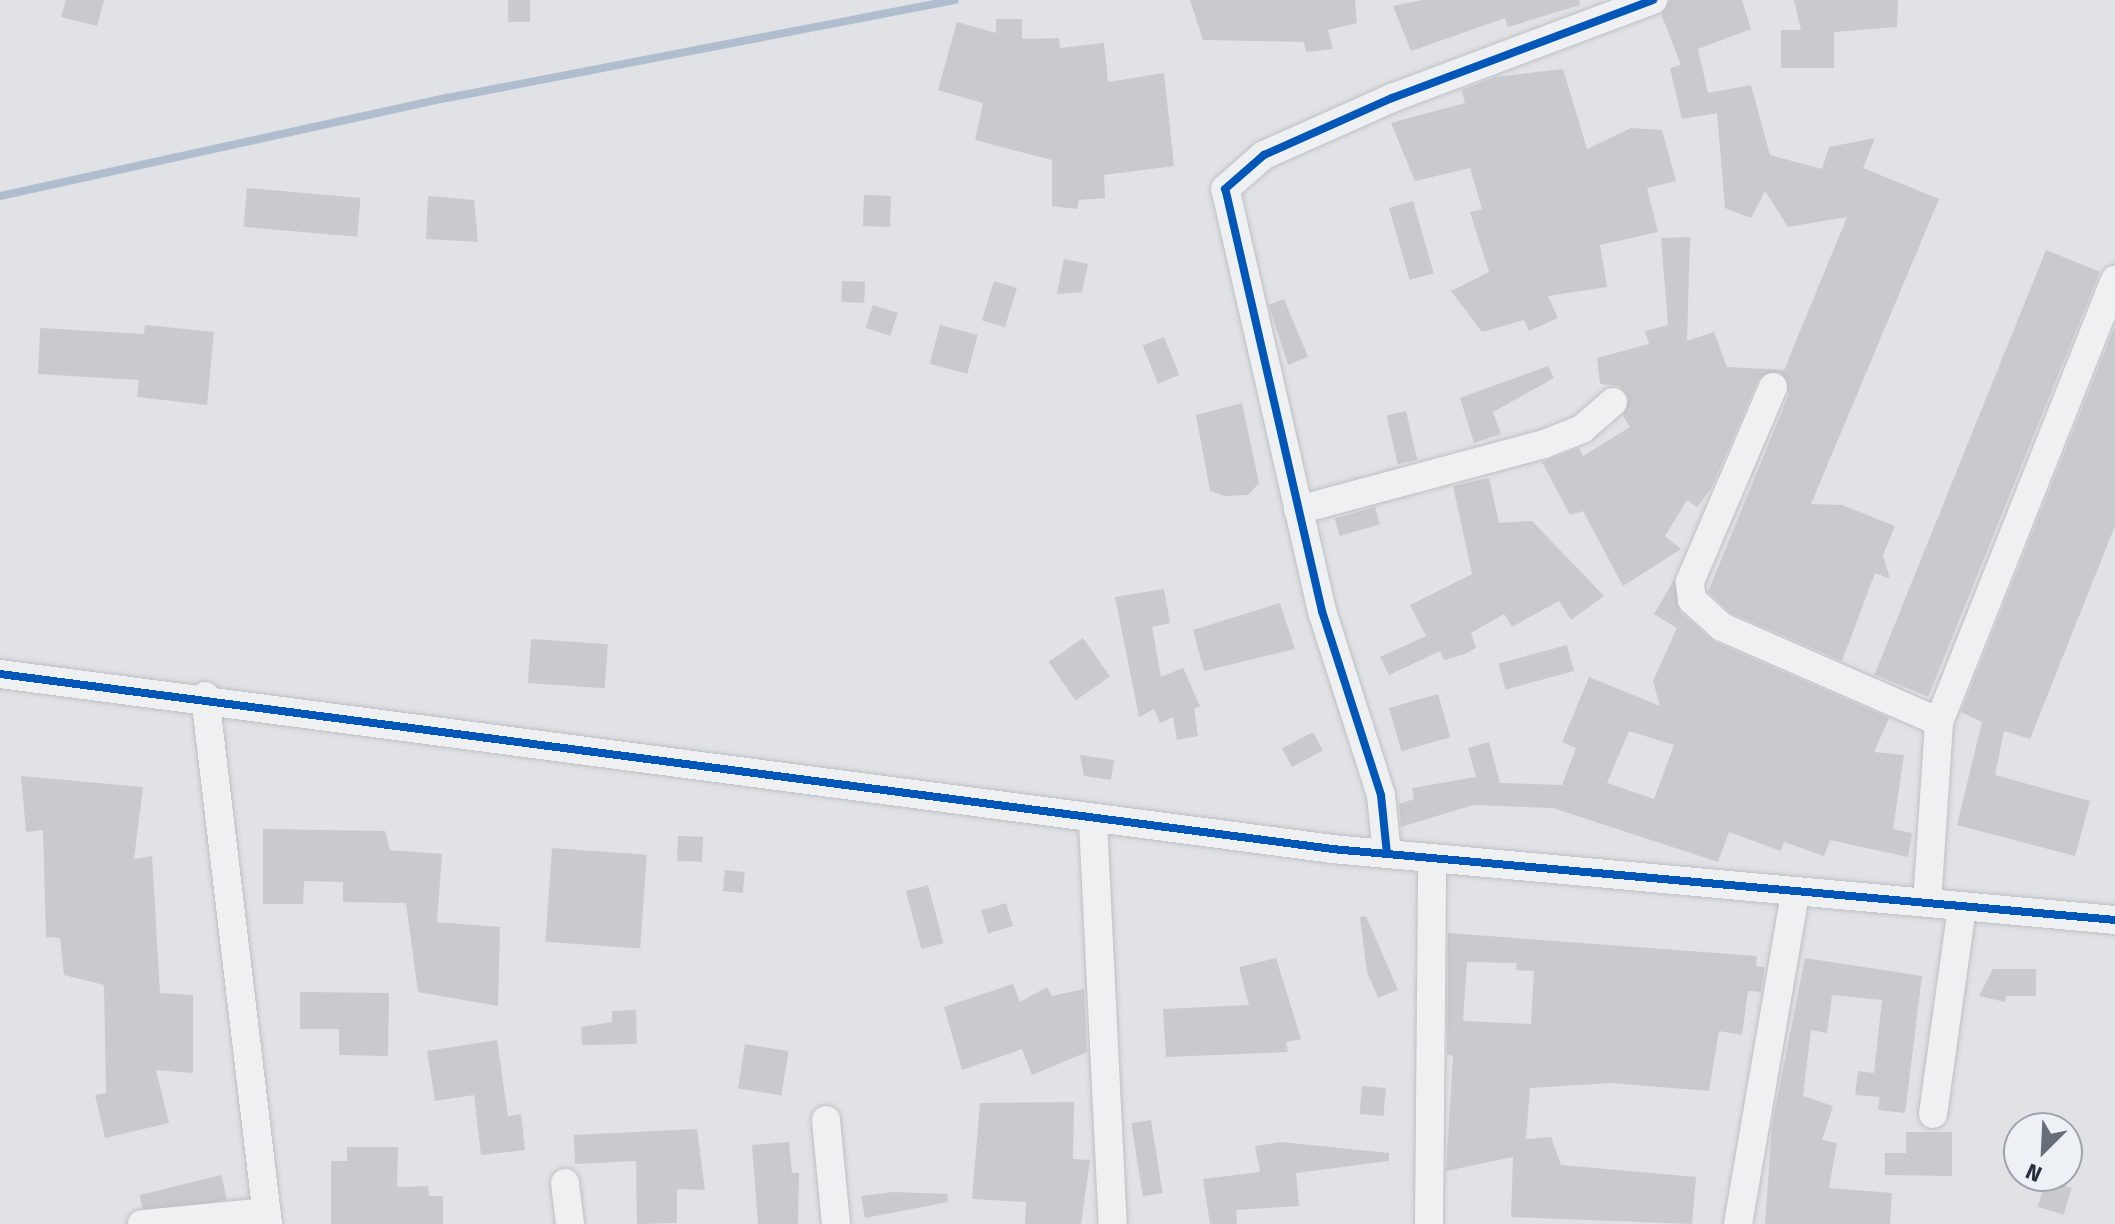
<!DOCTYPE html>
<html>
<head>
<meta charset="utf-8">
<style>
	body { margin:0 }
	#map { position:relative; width:2115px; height:1224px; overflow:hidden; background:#e0e2e5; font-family:"Fira Sans",sans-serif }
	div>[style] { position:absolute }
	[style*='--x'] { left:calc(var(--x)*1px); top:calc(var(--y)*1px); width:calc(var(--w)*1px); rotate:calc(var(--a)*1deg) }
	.stream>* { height:8px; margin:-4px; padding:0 4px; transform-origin:4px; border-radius:4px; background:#b0bdcf }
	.building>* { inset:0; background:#c8cacd; transform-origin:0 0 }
	.roads { filter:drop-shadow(0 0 2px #bec0c3) drop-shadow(0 0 2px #bec0c3) }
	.minor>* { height:28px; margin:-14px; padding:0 14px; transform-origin:14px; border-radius:14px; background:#eff0f2 }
	.cycleway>* { height:8px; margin:-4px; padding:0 4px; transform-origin:4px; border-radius:4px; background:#0057b8 }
	span { translate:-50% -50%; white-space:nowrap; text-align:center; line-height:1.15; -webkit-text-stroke:7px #edf0f5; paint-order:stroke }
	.north { position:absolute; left:2003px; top:1112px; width:80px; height:80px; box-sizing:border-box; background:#edf0f5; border:2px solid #9ea3ab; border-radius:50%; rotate:204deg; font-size:22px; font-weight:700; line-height:32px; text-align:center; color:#282f3d }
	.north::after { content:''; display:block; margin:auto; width:28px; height:36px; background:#686e78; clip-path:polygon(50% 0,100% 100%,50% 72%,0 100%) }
</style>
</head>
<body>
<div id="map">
	<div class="stream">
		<div style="--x:0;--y:196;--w:458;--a:-12.4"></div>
		<div style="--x:447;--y:98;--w:517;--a:-10.92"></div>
	</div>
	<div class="building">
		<div style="clip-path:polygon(66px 0,104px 0,97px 26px,61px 17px)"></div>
		<div style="left:508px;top:0;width:22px;height:22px"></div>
		<div style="clip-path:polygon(1190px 0,1355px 0,1357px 23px,1328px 30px,1333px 49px,1306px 52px,1304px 42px,1203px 40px)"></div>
		<div style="clip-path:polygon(1422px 0,1579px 0,1580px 5px,1508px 27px,1505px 18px,1411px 51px,1393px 6px)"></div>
		<div style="clip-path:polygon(1670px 0,1742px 0,1751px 29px,1698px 49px,1708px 93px,1751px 85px,1770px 155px,1822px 169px,1829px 147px,1875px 138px,1863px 168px,1939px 199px,1811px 504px,1842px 505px,1895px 526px,1883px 555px,1890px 579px,1875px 573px,1842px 661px,1731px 613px,1708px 592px,1789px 394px,1780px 372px,1758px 380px,1711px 489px,1697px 507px,1687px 500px,1665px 536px,1681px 549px,1623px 586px,1583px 511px,1570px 515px,1542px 462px,1579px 448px,1583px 456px,1630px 427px,1623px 416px,1629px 398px,1619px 386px,1600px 384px,1597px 358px,1649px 344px,1645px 331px,1668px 325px,1661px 238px,1690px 237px,1687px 341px,1714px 332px,1727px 367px,1784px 370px,1847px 217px,1788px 227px,1765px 191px,1751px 218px,1725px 208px,1717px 113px,1682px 119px,1670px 68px,1681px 65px,1661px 14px)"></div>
		<div style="clip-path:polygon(1794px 0,1898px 0,1897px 27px,1834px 32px,1834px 68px,1781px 68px,1781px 30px,1801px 30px)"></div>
		<div style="clip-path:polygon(996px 19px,1022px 19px,1022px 39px,1059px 38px,1060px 48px,1104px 43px,1108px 82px,1164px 73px,1174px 166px,1104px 175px,1105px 198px,1079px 200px,1077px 209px,1052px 206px,1052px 160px,975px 140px,983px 103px,938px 90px,957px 22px,996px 33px)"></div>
		<div style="clip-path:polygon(1563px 69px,1587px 149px,1631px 128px,1662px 130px,1676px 181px,1647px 188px,1658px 232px,1600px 245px,1607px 287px,1548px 296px,1558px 318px,1529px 331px,1524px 320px,1482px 332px,1451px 291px,1489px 272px,1470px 212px,1482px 209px,1470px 168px,1415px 181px,1391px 123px,1465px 103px,1462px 90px,1495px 77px)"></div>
		<div style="left:247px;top:188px;width:114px;height:39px;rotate:5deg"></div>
		<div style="left:864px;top:195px;width:27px;height:31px;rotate:2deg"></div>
		<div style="clip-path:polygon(428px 196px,474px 200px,478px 242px,426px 239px)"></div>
		<div style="left:1413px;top:201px;width:75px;height:25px;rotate:74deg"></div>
		<div style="left:2046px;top:250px;width:58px;height:458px;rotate:22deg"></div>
		<div style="clip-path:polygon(1064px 259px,1088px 264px,1082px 292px,1057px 294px)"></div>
		<div style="left:842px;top:281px;width:23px;height:21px;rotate:2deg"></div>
		<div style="left:994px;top:281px;width:24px;height:41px;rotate:17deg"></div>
		<div style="clip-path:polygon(1284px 299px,1308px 357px,1288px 365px,1269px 305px)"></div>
		<div style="left:873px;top:305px;width:26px;height:24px;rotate:18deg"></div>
		<div style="clip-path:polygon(145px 325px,214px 332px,207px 405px,137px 397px,139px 380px,38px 374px,40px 328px,144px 334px)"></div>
		<div style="left:940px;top:325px;width:39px;height:40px;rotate:15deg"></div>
		<div style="clip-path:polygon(2115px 326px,2115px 526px,2030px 739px,2004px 731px,1995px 775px,2090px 801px,2075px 856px,1957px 825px,1982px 722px,1961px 712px)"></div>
		<div style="left:1164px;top:337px;width:41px;height:23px;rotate:68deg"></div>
		<div style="clip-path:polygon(1548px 366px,1554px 378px,1493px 412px,1501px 434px,1474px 443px,1460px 398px)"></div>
		<div style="clip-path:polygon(1242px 403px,1259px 483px,1248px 495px,1225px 496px,1210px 491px,1196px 415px)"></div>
		<div style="left:1406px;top:411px;width:50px;height:20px;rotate:77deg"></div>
		<div style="clip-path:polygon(1489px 478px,1499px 523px,1532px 521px,1604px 596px,1571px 620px,1559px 601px,1512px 627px,1504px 614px,1471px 633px,1476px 648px,1465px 654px,1444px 660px,1440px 651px,1389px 675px,1380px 657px,1426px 636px,1410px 605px,1472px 574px,1453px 486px)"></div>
		<div style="left:1375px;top:507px;width:18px;height:42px;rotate:74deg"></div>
		<div style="clip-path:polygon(evenodd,1674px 580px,1680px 612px,1715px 642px,1889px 718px,1874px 752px,1904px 755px,1893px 829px,1912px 833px,1908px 857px,1830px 840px,1824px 856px,1784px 842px,1781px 851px,1729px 832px,1718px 862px,1553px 808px,1473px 805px,1401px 827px,1399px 804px,1414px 799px,1412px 788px,1476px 777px,1468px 748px,1489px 742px,1500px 783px,1562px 785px,1576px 748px,1562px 742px,1589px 677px,1660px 706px,1653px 681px,1677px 628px,1654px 614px,1674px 580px,1629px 731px,1674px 745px,1654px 799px,1607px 783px,1629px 731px)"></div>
		<div style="clip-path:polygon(1164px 589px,1170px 623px,1152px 627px,1161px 677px,1183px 668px,1200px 706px,1194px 709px,1198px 736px,1177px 740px,1173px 717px,1160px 723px,1154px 709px,1139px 717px,1115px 597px)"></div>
		<div style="clip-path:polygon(1280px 603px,1295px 649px,1204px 671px,1193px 630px)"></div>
		<div style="left:1083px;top:638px;width:47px;height:42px;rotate:55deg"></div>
		<div style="left:531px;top:639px;width:77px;height:44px;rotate:4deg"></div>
		<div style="left:1567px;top:645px;width:27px;height:71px;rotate:75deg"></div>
		<div style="left:1438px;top:694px;width:45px;height:51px;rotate:74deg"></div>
		<div style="left:1313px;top:732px;width:21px;height:35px;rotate:62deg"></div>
		<div style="clip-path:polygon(1080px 755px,1114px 760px,1111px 780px,1084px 776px)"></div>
		<div style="clip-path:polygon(21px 776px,143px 787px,134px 859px,152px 856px,160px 993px,193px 995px,193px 1073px,156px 1070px,169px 1123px,105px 1138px,95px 1095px,106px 1093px,104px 985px,64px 975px,60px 938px,46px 937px,43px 830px,26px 832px)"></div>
		<div style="clip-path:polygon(263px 829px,385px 831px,390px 850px,442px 854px,437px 922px,500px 927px,498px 1006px,418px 992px,406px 903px,343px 902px,343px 882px,304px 881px,303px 904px,263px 904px)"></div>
		<div style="left:678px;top:836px;width:25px;height:25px;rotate:2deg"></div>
		<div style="left:552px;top:848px;width:95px;height:94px;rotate:4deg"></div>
		<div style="left:725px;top:870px;width:20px;height:21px;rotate:6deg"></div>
		<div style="left:928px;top:885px;width:60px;height:23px;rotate:75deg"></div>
		<div style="left:1006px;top:903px;width:24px;height:26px;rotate:73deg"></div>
		<div style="clip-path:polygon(1366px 916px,1398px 990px,1378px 998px,1367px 972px,1360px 917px)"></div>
		<div style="clip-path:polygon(evenodd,1448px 933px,1757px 956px,1756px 966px,1765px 967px,1761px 992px,1748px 991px,1742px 1035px,1719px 1031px,1709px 1091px,1611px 1083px,1530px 1088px,1526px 1139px,1551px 1137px,1561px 1165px,1696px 1177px,1692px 1224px,1511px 1217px,1513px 1157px,1446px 1171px,1453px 1056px,1447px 1054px,1448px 933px,1467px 962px,1517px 963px,1516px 970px,1534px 971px,1531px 1024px,1463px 1021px,1467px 962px)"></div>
		<div style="clip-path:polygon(1276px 958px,1301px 1039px,1286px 1042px,1288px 1052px,1166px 1057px,1163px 1009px,1249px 1005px,1239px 967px)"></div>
		<div style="clip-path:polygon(1805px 958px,1922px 976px,1905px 1113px,1878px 1110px,1880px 1097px,1855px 1095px,1858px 1071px,1874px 1073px,1882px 1000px,1832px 995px,1827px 1033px,1811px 1030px,1803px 1096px,1833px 1106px,1822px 1140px,1837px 1143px,1829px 1188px,1892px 1193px,1890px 1224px,1765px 1224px,1772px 1125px)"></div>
		<div style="clip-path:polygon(1993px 969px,2036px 969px,2036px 996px,2006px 996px,2005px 1002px,1979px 996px)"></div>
		<div style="clip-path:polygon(1013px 984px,1020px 1002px,1047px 987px,1052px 996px,1084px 989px,1087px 1052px,1032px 1075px,1022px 1049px,962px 1070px,944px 1007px)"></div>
		<div style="clip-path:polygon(300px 992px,389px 993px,388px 1056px,339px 1055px,339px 1029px,300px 1029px)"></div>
		<div style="clip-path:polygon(636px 1010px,637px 1044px,582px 1045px,581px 1027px,612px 1022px,612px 1011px)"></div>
		<div style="clip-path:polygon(497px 1040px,508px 1116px,521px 1114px,525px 1150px,481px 1155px,474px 1095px,435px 1101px,427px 1051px)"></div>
		<div style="left:745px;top:1044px;width:44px;height:45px;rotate:9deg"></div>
		<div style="left:1362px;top:1086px;width:24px;height:28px;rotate:5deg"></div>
		<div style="clip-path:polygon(1074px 1102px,1073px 1159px,1090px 1160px,1081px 1224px,1025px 1224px,1026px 1202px,972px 1199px,980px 1103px)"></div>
		<div style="left:1151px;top:1120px;width:74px;height:20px;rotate:81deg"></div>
		<div style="clip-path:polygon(697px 1129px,705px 1190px,677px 1189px,677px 1223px,637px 1224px,636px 1161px,575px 1164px,574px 1135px)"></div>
		<div style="clip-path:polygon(1906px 1132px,1952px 1132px,1952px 1176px,1885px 1175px,1885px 1153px,1906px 1153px)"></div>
		<div style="clip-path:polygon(789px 1142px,792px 1173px,799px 1173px,798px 1224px,758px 1224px,752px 1145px)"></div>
		<div style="clip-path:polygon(1281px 1142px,1389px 1153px,1389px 1161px,1296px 1173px,1299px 1206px,1236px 1210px,1237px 1224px,1210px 1224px,1203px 1179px,1260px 1172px,1255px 1146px)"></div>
		<div style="clip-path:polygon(347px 1147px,398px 1147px,397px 1187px,428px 1186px,429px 1196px,443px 1196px,443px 1224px,331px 1224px,331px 1161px,347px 1161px)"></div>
		<div style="left:221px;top:1175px;width:25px;height:84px;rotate:76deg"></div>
		<div style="left:2046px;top:1180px;width:27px;height:28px;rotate:17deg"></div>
		<div style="clip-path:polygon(893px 1192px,947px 1194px,948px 1202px,865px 1218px,861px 1196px)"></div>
	</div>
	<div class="roads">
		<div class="minor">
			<div style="--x:1773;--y:387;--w:212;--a:113.1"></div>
			<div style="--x:1690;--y:582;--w:18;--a:84"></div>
			<div style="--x:1692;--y:600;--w:40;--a:42"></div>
			<div style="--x:1722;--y:627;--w:237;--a:23.6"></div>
			<div style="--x:1298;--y:510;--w:255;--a:-15"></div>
			<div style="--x:1544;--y:444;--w:41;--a:-21.5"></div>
			<div style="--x:1582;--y:429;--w:41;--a:-41.1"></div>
			<div style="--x:0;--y:674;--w:1343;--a:7.48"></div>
			<div style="--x:1332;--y:849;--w:786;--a:5.18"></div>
			<div style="--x:205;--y:696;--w:532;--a:83.2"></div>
			<div style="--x:1093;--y:821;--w:403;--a:87.2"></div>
			<div style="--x:1387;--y:854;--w:59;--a:-95.8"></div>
			<div style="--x:1381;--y:795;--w:193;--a:-107.8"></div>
			<div style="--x:1322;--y:611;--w:433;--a:-102.9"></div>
			<div style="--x:1225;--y:189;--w:52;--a:-41.1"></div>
			<div style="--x:1264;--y:155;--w:140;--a:-24"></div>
			<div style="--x:1392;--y:98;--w:279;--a:-20.6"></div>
			<div style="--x:1927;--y:903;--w:181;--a:-86.2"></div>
			<div style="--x:1939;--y:722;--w:476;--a:-68.3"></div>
			<div style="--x:1933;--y:1114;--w:209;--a:-82"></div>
			<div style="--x:826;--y:1120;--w:104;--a:84.5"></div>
			<div style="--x:565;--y:1183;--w:41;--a:83"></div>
			<div style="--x:142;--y:1224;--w:125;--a:-5.5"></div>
			<div style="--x:1429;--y:1224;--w:366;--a:-89.5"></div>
			<div style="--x:1738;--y:1224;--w:335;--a:-80.2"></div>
		</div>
	</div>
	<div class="cycleway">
		<div style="--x:0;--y:674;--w:1343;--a:7.48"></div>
		<div style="--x:1332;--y:849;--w:786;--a:5.18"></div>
		<div style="--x:1387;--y:854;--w:59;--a:-95.8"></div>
		<div style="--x:1381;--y:795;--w:193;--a:-107.8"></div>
		<div style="--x:1322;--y:611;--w:433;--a:-102.9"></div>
		<div style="--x:1225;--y:189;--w:52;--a:-41.1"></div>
		<div style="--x:1264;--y:155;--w:140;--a:-24"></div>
		<div style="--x:1392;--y:98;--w:279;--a:-20.6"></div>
	</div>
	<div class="north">N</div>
</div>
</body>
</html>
